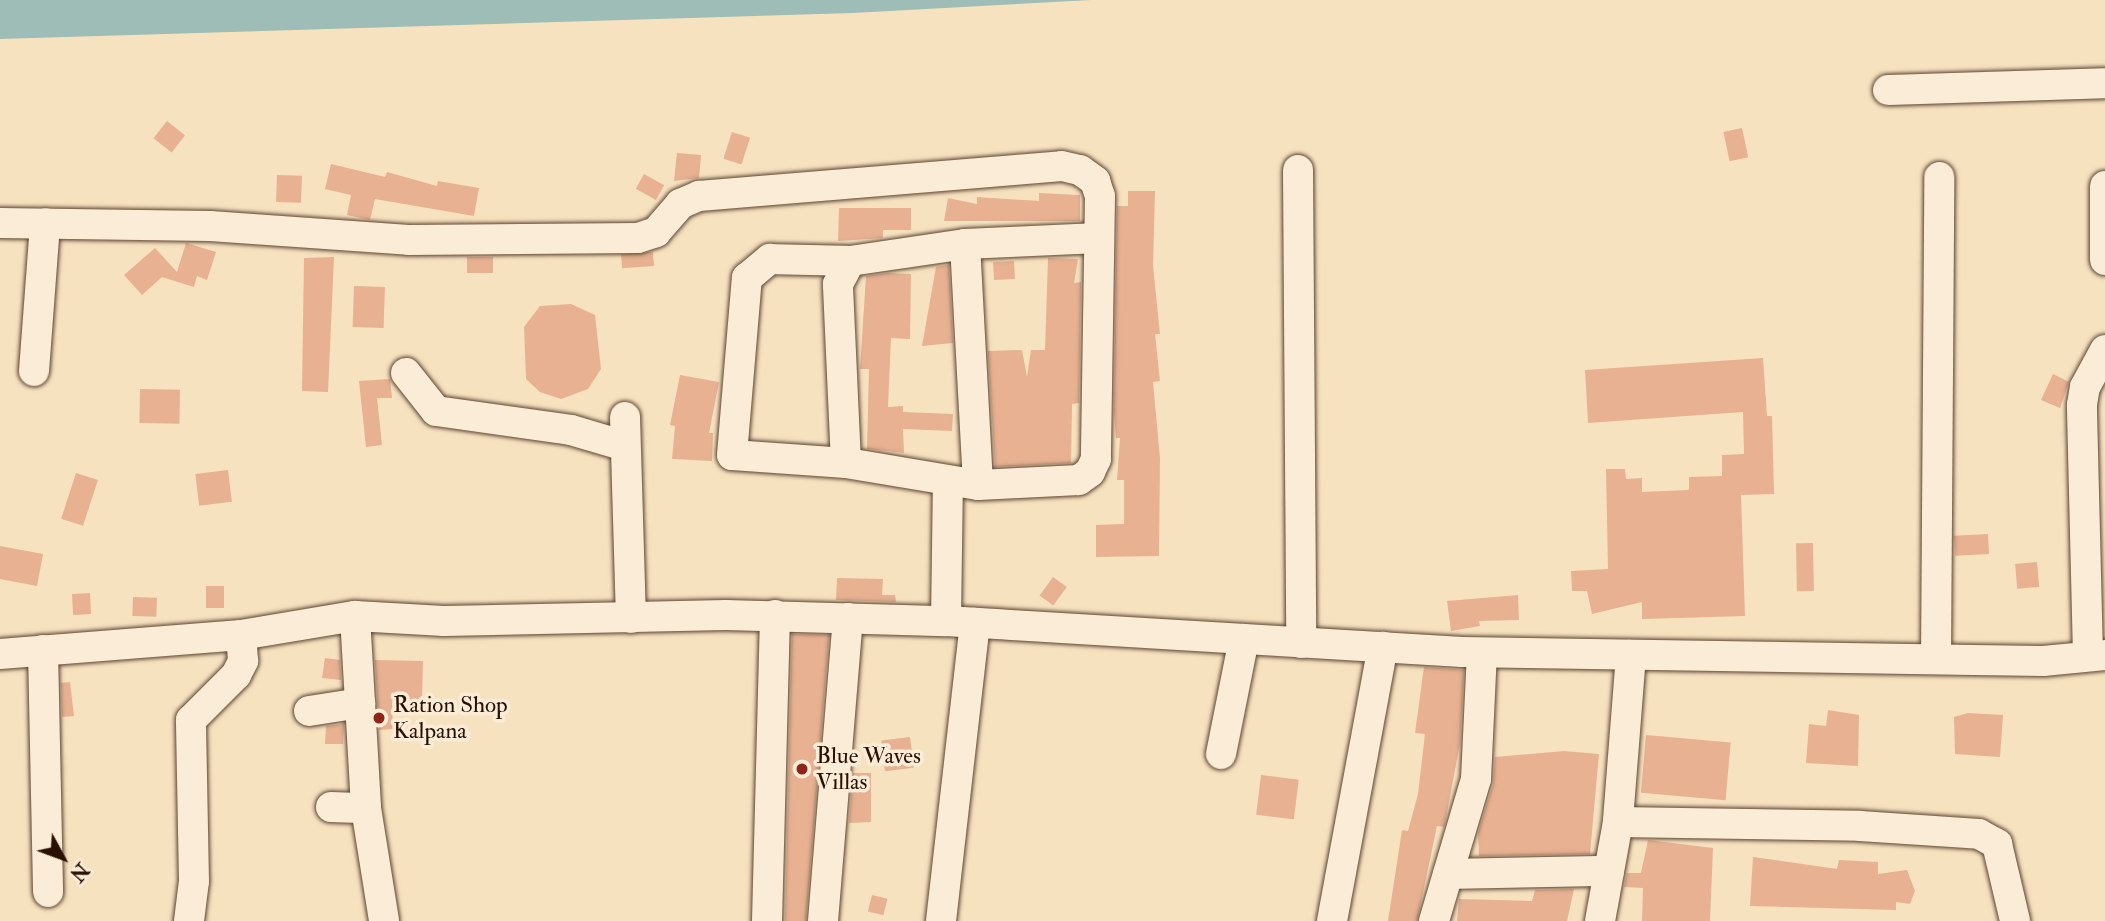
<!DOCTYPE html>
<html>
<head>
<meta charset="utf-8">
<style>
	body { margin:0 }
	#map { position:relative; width:2105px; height:921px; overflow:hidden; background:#f7e2c0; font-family:"IM FELL Double Pica",serif }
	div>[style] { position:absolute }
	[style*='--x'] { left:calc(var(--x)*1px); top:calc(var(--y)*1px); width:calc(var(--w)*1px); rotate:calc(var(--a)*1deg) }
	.water>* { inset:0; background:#9ebdb6 }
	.building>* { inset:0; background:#e7b192; transform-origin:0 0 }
	.roads { filter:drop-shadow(0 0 2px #5c4430) drop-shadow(0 0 2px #5c4430) }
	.minor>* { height:30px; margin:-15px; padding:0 15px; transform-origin:15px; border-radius:15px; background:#faecd6 }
	.dots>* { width:19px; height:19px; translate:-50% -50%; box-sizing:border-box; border:4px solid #faecd6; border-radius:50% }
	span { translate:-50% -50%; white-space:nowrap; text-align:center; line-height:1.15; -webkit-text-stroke:7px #faecd6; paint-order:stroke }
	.poi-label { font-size:23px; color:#291000 }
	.left { translate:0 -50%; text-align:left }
	.north { position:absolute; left:28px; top:823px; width:70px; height:70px; -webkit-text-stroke:5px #faecd6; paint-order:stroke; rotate:131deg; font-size:19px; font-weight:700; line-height:28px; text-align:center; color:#291000 }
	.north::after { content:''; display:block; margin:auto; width:24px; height:32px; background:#291000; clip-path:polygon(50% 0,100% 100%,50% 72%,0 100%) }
</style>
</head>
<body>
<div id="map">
	<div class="water">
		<div style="clip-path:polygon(0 0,1091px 0,853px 13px,0 39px)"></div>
	</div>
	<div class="building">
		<div style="left:167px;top:121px;width:23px;height:22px;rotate:38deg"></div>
		<div style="left:1742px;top:128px;width:30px;height:19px;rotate:78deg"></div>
		<div style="left:732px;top:132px;width:19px;height:28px;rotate:18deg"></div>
		<div style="clip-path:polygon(677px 153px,701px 155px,699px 178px,674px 181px)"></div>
		<div style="clip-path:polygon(331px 164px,385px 177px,387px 172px,437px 186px,438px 181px,479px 188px,474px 216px,375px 199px,370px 220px,347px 215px,351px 195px,325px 189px)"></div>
		<div style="left:644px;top:174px;width:23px;height:17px;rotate:29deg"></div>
		<div style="left:277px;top:175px;width:25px;height:27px;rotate:2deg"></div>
		<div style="clip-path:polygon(1128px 191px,1155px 191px,1153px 266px,1160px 334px,1155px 334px,1160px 381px,1153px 382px,1160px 458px,1159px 556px,1096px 557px,1096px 525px,1124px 524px,1124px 480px,1117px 480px,1120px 438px,1116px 438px,1114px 412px,1117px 206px,1128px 206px)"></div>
		<div style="clip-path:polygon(1039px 193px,1080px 195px,1080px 221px,944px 221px,948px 198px,977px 204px,977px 197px,1039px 201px)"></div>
		<div style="clip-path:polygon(839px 208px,911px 208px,911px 230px,883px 230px,883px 238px,838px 241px)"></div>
		<div style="clip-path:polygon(186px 243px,216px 252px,207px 280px,197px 276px,194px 287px,162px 277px,142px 295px,124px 275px,155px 248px,177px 272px)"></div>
		<div style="left:653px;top:252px;width:14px;height:32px;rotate:86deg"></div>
		<div style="clip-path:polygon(334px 257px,328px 392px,302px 391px,304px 258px)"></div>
		<div style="left:467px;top:257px;width:26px;height:16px"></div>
		<div style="clip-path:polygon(1048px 258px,1078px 259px,1074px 283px,1081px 282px,1079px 403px,1072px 404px,1071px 463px,995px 467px,988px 351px,1022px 350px,1027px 377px,1031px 350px,1045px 350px)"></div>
		<div style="left:1014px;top:261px;width:18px;height:21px;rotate:87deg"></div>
		<div style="clip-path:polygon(949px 265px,953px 343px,922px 346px,936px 267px)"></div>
		<div style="clip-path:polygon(888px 273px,911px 274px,910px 339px,891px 338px,888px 407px,903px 406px,903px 412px,953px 414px,952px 431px,903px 429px,904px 453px,867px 449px,869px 369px,860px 369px,866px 276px)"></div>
		<div style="left:354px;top:286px;width:31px;height:41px;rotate:2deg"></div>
		<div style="clip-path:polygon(571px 304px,595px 315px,601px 369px,588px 389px,561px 399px,540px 392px,526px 379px,524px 327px,540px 306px)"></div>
		<div style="clip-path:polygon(1763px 358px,1767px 416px,1772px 416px,1774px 494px,1741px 495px,1745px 616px,1642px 619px,1642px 602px,1592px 614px,1587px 591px,1572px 591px,1571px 571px,1608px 569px,1606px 469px,1625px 469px,1626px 479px,1642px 478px,1642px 492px,1689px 490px,1689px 477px,1722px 476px,1722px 455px,1744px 454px,1743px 412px,1588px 423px,1585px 370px)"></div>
		<div style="clip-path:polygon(2053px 374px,2069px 382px,2060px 408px,2041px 400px)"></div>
		<div style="clip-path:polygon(680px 375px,719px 382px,709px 433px,713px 433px,712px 461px,672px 459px,675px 426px,670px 425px)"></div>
		<div style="clip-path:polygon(390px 379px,392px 398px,377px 398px,382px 445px,366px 447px,359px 381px)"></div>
		<div style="left:140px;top:389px;width:40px;height:34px;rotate:1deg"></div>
		<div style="left:228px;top:470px;width:32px;height:33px;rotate:83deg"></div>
		<div style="left:76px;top:473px;width:23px;height:48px;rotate:18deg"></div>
		<div style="left:1988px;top:534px;width:20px;height:34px;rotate:87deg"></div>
		<div style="left:1813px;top:543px;width:48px;height:17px;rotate:89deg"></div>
		<div style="clip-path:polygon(0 546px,43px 554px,37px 586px,0 579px)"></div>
		<div style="left:2037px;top:562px;width:25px;height:22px;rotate:85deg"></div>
		<div style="left:1053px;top:577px;width:17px;height:23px;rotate:36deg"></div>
		<div style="clip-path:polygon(837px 578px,883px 579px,882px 595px,895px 595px,896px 602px,836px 600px)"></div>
		<div style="left:206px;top:586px;width:18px;height:22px"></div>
		<div style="left:90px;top:593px;width:21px;height:18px;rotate:87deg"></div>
		<div style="clip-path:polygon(1518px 595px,1519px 620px,1479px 621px,1480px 626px,1451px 631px,1447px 601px)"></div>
		<div style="left:133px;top:597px;width:24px;height:19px;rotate:2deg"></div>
		<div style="clip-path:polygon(792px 634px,829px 635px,806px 921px,785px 921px)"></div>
		<div style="clip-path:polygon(325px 658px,340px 660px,341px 680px,322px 678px)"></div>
		<div style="clip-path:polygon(375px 660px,423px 661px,422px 702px,392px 701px,393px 729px,379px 730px)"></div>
		<div style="clip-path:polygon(1424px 667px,1464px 670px,1460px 743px,1446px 818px,1444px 827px,1437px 826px,1417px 921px,1388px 921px,1402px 830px,1408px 831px,1418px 794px,1425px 734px,1415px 733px)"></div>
		<div style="clip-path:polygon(70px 682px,74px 716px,62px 717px,61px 683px)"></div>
		<div style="clip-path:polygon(1828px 710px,1859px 715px,1858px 766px,1806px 763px,1809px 724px,1826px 726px)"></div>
		<div style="clip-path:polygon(1968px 713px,2003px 715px,2000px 757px,1955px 754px,1954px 717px)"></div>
		<div style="clip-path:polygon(344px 724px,343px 744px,325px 744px,326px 726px)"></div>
		<div style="left:1646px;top:735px;width:85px;height:58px;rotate:5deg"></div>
		<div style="left:910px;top:737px;width:31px;height:29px;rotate:83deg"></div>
		<div style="clip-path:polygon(1564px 751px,1599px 754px,1590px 854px,1479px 856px,1478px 833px,1493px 784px,1495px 757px)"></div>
		<div style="clip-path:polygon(853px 773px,871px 773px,871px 822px,849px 823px)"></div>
		<div style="left:1261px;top:775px;width:38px;height:40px;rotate:7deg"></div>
		<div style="clip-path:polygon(1648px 840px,1713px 848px,1710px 921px,1642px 921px,1643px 888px,1624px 887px,1627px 873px,1641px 873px)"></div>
		<div style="clip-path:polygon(1753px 857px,1837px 869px,1839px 860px,1878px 862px,1878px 874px,1907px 870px,1915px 891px,1910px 904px,1896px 902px,1896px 910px,1750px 906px)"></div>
		<div style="clip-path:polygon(1574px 889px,1567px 921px,1457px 921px,1459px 899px,1532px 901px,1535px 890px)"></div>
		<div style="left:872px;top:895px;width:16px;height:17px;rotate:14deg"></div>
	</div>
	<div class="roads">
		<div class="minor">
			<div style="--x:1888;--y:90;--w:217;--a:-1.8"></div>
			<div style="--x:1298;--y:170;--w:473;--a:89.6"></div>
			<div style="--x:2105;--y:186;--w:74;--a:90"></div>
			<div style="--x:0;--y:223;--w:210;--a:0.8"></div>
			<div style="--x:210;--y:226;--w:199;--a:4"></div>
			<div style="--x:409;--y:240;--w:229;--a:-0.5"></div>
			<div style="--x:638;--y:238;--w:19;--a:-18"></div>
			<div style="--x:656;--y:232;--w:37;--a:-49"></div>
			<div style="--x:680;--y:204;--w:21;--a:-23"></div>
			<div style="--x:699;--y:196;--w:364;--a:-4.7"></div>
			<div style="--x:1062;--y:166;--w:18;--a:13"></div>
			<div style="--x:1080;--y:170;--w:19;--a:36"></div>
			<div style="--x:1095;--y:181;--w:16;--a:72"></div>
			<div style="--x:1100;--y:196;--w:263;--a:90.9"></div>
			<div style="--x:1096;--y:459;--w:14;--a:115"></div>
			<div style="--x:1090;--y:472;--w:14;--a:144"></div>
			<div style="--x:1079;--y:480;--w:101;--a:177.2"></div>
			<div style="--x:978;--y:485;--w:134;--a:-170.5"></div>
			<div style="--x:846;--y:463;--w:114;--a:-176"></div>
			<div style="--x:732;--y:455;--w:178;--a:-85.2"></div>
			<div style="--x:747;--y:278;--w:30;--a:-40"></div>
			<div style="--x:770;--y:259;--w:80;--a:1.4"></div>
			<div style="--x:965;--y:244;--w:241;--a:86.9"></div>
			<div style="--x:34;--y:371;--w:148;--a:-85.7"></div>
			<div style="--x:406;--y:373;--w:48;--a:51.7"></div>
			<div style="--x:436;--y:411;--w:136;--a:8"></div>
			<div style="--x:571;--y:430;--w:56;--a:16.5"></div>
			<div style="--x:625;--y:417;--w:201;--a:88.3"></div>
			<div style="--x:846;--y:463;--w:179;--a:-92.6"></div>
			<div style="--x:838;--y:284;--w:26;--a:-62"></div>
			<div style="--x:850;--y:261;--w:116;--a:-8.4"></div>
			<div style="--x:965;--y:244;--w:134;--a:-2.6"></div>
			<div style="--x:355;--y:616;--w:192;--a:86.7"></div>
			<div style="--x:366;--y:808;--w:114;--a:80.9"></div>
			<div style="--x:946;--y:621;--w:140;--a:-89.2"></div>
			<div style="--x:43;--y:650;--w:242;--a:88.8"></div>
			<div style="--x:0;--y:654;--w:242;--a:-4.5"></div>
			<div style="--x:241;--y:635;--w:116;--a:-9.5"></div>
			<div style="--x:355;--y:616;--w:89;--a:3.2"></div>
			<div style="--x:444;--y:621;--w:282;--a:-1.2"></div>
			<div style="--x:726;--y:615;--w:220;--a:1.6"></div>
			<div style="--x:946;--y:621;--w:517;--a:3.44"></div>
			<div style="--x:1462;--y:652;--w:581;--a:0.89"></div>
			<div style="--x:2043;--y:661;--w:62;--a:-5.5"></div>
			<div style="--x:1631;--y:655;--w:168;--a:94.5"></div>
			<div style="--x:1618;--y:822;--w:242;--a:0.9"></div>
			<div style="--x:1860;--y:826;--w:119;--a:3.8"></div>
			<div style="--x:1979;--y:834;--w:21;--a:29"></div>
			<div style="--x:1997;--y:844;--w:79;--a:76.8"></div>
			<div style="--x:2088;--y:656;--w:251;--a:-91.4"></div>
			<div style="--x:2082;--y:405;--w:18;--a:-81"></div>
			<div style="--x:2085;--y:387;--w:42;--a:-61.6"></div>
			<div style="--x:1936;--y:659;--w:482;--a:-89.6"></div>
			<div style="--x:309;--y:711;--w:52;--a:-8.9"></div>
			<div style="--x:1221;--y:754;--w:117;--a:-78.7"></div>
			<div style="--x:331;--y:807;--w:35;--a:2"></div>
			<div style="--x:1448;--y:874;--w:161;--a:-1.1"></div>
			<div style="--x:189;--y:921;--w:40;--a:-82.9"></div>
			<div style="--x:194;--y:881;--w:161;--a:-91.1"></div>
			<div style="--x:191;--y:720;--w:64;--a:-45"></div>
			<div style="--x:236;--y:675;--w:16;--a:-63"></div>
			<div style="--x:243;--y:661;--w:26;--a:-94"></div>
			<div style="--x:767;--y:921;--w:306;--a:-88.5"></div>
			<div style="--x:823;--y:921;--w:304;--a:-85.3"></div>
			<div style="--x:941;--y:921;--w:300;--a:-83.5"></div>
			<div style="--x:1332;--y:921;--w:279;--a:-79.5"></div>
			<div style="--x:1434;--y:921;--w:148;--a:-73.5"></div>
			<div style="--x:1476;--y:779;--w:126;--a:-87.3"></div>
			<div style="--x:1600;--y:921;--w:101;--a:-79.7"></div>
		</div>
	</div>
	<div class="dots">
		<div style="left:379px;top:718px;background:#8f2418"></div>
		<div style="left:802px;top:769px;background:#8f2418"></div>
	</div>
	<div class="poi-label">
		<span class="left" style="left:393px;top:718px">Ration Shop<br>Kalpana</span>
		<span class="left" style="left:816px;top:769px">Blue Waves<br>Villas</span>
	</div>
	<div class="north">N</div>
</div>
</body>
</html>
